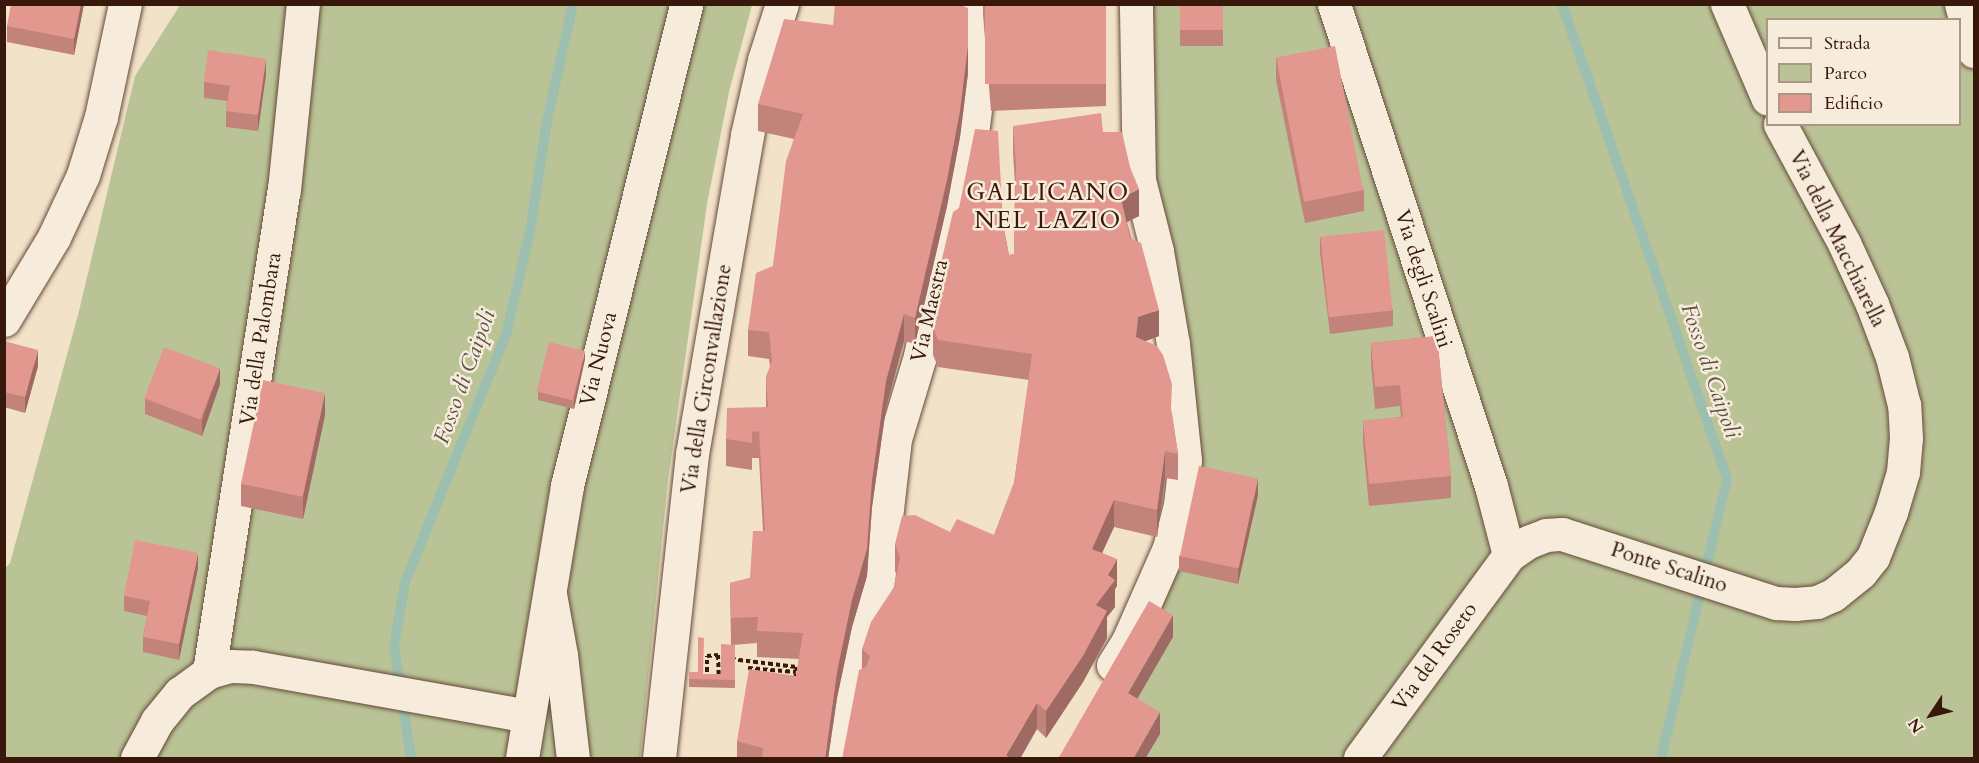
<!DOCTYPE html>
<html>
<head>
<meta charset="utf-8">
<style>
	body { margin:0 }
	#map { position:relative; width:1979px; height:763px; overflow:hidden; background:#f2e2c8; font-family:Cardo,serif }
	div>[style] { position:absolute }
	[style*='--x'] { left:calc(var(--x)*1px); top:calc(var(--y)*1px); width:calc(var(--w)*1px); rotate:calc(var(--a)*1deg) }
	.green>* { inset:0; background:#bac396 }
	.stream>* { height:10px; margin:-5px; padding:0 5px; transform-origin:5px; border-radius:5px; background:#9cbfb0 }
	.path>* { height:4px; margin-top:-2px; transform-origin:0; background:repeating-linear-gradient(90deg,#37180b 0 4.5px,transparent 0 7.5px) }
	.roads { filter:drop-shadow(0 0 2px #664a3a) drop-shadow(0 0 2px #664a3a) }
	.minor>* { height:33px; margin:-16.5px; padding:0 16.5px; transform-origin:16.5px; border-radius:16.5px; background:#f7ecdb }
	.tertiary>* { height:33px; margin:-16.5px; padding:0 16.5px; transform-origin:16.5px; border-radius:16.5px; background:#f7ecdb }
	.wall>* { inset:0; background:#c2837a; transform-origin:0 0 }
	.shaded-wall>* { inset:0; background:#9e6a63 }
	.building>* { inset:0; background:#e2988e; transform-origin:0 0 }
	span { translate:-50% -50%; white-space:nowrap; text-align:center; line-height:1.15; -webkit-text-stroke:5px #f7ecdb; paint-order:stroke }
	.street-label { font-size:21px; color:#37180b }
	.water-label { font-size:22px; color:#5a5245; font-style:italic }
	.quarter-label { font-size:24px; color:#37180b; letter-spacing:1.5px }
	.frame { position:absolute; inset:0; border:6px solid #37180b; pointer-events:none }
	.legend { position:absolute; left:1766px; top:18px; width:195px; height:108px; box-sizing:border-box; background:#f7ecdb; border:2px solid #aa9788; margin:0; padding:8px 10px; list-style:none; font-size:18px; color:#37180b }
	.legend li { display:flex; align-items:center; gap:12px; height:30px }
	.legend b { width:30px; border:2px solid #aa9788 }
	.north { position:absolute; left:1901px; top:685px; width:60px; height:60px; -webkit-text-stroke:4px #f7ecdb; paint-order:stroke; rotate:235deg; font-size:16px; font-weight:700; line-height:24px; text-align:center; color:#37180b }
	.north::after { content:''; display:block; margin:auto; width:21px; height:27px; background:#37180b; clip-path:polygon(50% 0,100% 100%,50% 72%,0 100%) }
</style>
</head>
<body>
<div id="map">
	<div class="green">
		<div style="clip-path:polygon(180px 5px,752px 5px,729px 92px,707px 204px,668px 480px,640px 758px,5px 758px,5px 568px,10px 563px,79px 311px,135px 76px)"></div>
		<div style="clip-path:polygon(evenodd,1136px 5px,1974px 5px,1974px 758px,1061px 758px,1128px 641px,1169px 548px,1173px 344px,1136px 5px,1768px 20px,1960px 20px,1960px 124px,1768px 124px,1768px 20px)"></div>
	</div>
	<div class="stream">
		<div style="--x:1562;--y:4;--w:503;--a:70.84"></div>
		<div style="--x:1727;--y:479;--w:287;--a:103.3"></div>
		<div style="--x:411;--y:758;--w:113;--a:-98.6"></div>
		<div style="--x:394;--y:646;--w:65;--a:-80.2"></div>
		<div style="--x:405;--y:582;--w:267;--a:-67.8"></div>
		<div style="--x:506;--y:335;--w:107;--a:-77"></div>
		<div style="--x:530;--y:231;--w:111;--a:-81.2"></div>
		<div style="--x:547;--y:121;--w:120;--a:-77.5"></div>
	</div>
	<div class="path">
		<div style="--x:718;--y:655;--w:24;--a:88"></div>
		<div style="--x:719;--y:679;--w:12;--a:180"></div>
		<div style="--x:707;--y:679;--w:23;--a:-90"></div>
		<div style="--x:707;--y:656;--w:11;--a:-5"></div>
		<div style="--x:731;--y:659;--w:66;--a:6.9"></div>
		<div style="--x:797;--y:667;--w:13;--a:99"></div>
		<div style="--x:748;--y:668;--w:48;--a:4.8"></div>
	</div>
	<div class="roads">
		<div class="minor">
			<div style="--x:1334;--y:4;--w:507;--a:71.96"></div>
			<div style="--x:1491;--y:486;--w:71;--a:75.4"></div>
			<div style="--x:4;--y:320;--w:97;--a:-58.9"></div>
			<div style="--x:54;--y:237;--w:68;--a:-64.9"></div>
			<div style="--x:83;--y:175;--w:61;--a:-72.8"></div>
			<div style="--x:101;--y:117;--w:116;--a:-78"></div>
			<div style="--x:550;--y:594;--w:62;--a:79.8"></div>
			<div style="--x:561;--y:655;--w:104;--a:83.4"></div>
			<div style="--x:1113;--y:665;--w:28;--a:-58"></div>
			<div style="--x:1128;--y:641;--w:102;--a:-66.2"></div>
			<div style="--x:1169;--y:548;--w:44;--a:-75.7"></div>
			<div style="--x:1180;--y:505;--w:45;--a:-83.7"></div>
			<div style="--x:1185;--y:460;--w:117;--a:-95.9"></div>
			<div style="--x:1173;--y:344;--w:94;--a:-99.8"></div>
			<div style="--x:1157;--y:251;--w:73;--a:-104.2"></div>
			<div style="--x:1139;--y:180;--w:176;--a:-91"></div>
			<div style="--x:209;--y:672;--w:488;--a:-81.2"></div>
			<div style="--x:284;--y:190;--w:187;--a:-84.2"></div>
			<div style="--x:659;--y:758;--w:306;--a:-83.8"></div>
			<div style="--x:692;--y:454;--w:324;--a:-80.2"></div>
			<div style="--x:747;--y:135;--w:77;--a:-77.2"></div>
			<div style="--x:764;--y:60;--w:59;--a:-72.2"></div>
			<div style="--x:837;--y:758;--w:51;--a:-79.8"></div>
			<div style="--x:846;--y:708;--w:124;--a:-75.1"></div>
			<div style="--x:878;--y:588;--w:150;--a:-83.5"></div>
			<div style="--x:895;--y:439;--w:87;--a:-73.2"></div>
			<div style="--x:920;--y:356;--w:66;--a:-78.7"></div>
			<div style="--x:933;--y:291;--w:146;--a:-75.3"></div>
			<div style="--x:970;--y:150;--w:64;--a:-82.9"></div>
			<div style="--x:978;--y:86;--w:82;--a:-89.3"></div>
		</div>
		<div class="tertiary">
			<div style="--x:1727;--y:4;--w:103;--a:66.7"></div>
			<div style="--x:1961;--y:4;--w:49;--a:74.5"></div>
			<div style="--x:137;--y:758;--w:42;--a:-61.6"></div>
			<div style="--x:157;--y:721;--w:36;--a:-51"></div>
			<div style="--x:180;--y:693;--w:36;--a:-36"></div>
			<div style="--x:209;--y:672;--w:22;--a:-16"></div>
			<div style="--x:230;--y:666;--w:23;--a:2"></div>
			<div style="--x:253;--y:667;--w:279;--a:10.1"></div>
			<div style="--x:522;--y:758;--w:276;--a:-80.6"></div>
			<div style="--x:567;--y:486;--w:496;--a:-76.1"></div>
			<div style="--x:1360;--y:758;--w:252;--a:-53.7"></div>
			<div style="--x:1509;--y:555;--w:23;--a:-34"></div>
			<div style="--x:1528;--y:542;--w:19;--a:-21"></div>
			<div style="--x:1546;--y:535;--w:16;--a:-4"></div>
			<div style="--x:1562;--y:534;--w:225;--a:17.9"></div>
			<div style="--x:1776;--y:603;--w:19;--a:3"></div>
			<div style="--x:1795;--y:604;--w:22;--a:-5"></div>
			<div style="--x:1817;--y:602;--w:17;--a:-24"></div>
			<div style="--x:1833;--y:595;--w:36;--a:-39"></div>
			<div style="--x:1861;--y:572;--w:19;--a:-51"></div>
			<div style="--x:1873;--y:557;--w:48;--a:-68.2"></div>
			<div style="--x:1891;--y:512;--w:42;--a:-73.3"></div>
			<div style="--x:1903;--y:472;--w:34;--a:-85"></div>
			<div style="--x:1906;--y:438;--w:33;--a:-93"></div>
			<div style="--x:1904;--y:405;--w:49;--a:-104"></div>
			<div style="--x:1892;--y:357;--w:57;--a:-110.7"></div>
			<div style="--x:1872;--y:304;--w:67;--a:-114.7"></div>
			<div style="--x:1844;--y:243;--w:135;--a:-118.3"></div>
		</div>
	</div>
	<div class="wall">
		<div style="clip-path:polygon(84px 4px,74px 55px,7px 42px,7px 26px)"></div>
		<div style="clip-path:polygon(983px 4px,1106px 4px,1106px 106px,991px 111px,983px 15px)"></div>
		<div style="left:1180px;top:4px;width:43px;height:42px"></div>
		<div style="clip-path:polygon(1276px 58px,1364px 190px,1364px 211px,1305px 223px,1276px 80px)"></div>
		<div style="clip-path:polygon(968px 73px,960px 137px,947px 206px,915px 344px,904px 341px,886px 408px,872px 507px,867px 576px,852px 627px,837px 698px,828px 759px,737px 759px,737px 741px,796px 676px,799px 659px,757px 657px,757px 643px,732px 645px,735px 645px,735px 688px,689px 687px,689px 672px,703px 674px,721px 674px,731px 645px,730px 583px,750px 578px,763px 531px,759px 458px,752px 458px,752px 470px,726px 466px,726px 439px,766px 407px,766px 377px,770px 367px,769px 359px,748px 356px,748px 330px,773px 266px,794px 139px,758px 131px,758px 104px)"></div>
		<div style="clip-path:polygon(266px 74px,258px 131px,226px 127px,226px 111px,227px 101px,204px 98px,204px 82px)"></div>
		<div style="clip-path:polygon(1013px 126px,1103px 132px,1139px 216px,1127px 222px,1159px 336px,1145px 341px,1172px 414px,1178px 454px,1178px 480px,1165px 478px,1157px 537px,1114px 527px,1102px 553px,1117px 586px,1115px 589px,1115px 607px,1107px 617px,1107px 638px,1083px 682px,1046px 738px,1037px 729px,862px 669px,862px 649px,894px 587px,896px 574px,895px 571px,895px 544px,950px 532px,994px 535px,1014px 483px,1029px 380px,938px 367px,933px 355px,933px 328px,1003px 224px,1009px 255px,1014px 254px,1015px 184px,1013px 153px)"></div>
		<div style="clip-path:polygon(1320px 237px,1393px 310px,1393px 326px,1330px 334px,1320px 253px)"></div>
		<div style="clip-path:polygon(1437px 336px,1451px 476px,1451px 498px,1369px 506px,1363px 443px,1363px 421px,1401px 417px,1400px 406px,1375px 409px,1371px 364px,1371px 343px)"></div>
		<div style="clip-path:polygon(4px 341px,38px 366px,25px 413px,4px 407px)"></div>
		<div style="clip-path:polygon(585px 359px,574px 409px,538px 400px,538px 392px)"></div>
		<div style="clip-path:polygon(220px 384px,202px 436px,145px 414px,145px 399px)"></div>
		<div style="clip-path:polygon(325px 415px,303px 519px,241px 506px,241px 484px)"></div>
		<div style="clip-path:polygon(1258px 495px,1238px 584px,1179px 571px,1179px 556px)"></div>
		<div style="clip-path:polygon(198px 568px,179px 660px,143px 652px,143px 637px,147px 616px,124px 611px,124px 596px)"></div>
	</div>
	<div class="shaded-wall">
		<div style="clip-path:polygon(81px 4px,84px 4px,74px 55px,74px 39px)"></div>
		<div style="clip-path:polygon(968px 8px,968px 73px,960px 137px,947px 206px,915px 344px,915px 318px)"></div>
		<div style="clip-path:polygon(266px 59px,266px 74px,258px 131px,258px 115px)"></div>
		<div style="clip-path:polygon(1139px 189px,1139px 216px,1121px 225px,1121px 198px)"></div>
		<div style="clip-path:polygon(1159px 310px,1159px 336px,1138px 344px,1136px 337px,1138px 317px)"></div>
		<div style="clip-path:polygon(904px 314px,904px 341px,886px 408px,872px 507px,867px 576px,852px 627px,837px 698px,828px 759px,825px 759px,837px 672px,872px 480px,886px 381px)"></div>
		<div style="clip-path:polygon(38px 350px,38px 366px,25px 413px,25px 397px)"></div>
		<div style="clip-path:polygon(585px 351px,585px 359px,574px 409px,574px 401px)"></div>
		<div style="clip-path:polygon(220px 368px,220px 384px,202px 436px,202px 420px)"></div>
		<div style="clip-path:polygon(325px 393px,325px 415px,303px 519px,303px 497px)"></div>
		<div style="clip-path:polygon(1165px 451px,1165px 478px,1157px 537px,1157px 510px)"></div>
		<div style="clip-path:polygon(1258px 479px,1258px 495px,1238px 584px,1238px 569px)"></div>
		<div style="clip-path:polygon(1114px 500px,1114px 527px,1092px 575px,1092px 549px)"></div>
		<div style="clip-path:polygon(198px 553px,198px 568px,179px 660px,179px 644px)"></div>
		<div style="clip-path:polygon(1117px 559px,1117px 586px,1115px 589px,1115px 607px,1107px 617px,1107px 638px,1083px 682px,1046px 738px,1046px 711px,1108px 575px)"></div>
		<div style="clip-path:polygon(1173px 615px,1173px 637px,1128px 715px,1128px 693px)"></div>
		<div style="clip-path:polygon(1037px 703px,1037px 729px,1020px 759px,1006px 759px,1006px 755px)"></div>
		<div style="clip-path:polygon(1160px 712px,1160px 734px,1145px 759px,1133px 759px)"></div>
	</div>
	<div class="building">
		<div style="clip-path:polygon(11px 4px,81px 4px,74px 39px,7px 26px)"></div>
		<div style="clip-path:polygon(835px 4px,958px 4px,968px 8px,968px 46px,960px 111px,947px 180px,915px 318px,904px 314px,886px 381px,872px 480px,867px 549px,852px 600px,837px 672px,825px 759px,762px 759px,763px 748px,737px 741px,749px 669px,796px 676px,803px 633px,757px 631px,758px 617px,731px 618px,730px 583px,750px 578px,753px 531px,765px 531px,759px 431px,752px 432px,752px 443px,726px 439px,727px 408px,768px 407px,766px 377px,772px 361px,769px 332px,748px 330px,756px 273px,773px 266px,786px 161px,803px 114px,758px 104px,784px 19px,833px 25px)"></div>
		<div style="left:985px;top:4px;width:121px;height:80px"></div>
		<div style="left:1180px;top:4px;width:43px;height:26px"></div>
		<div style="left:1335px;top:46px;width:147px;height:60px;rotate:79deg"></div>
		<div style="clip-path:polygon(208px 50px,266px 59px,258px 115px,226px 111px,230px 86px,204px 82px)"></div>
		<div style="clip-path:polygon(1101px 113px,1103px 132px,1122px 132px,1130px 167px,1139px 189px,1121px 198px,1130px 238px,1141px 243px,1159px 310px,1138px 317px,1136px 337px,1157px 346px,1163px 355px,1172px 384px,1171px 408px,1178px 454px,1165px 451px,1157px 510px,1114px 500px,1092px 549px,1117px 559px,1108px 575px,1115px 580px,1096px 605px,1107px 611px,1083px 656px,1046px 711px,1037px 703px,1006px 755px,1011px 759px,842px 759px,859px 670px,866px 667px,870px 656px,862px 649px,871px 622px,894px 587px,900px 558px,895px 544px,902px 516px,915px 515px,950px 532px,957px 519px,994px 535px,1014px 483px,1032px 354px,938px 340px,933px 328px,936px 284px,953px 212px,959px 208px,975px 129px,998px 131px,1003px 224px,1009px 255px,1014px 254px,1016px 164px,1013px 126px)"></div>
		<div style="left:1384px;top:230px;width:81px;height:64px;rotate:84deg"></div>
		<div style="clip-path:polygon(1437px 336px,1451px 476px,1369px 484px,1363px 421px,1403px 417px,1400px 385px,1375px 387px,1371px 343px)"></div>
		<div style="clip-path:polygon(4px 341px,38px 350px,25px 397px,4px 392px)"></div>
		<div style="left:549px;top:342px;width:37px;height:51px;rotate:14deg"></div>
		<div style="left:164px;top:347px;width:60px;height:55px;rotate:21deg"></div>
		<div style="left:263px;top:380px;width:63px;height:106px;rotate:12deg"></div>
		<div style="left:1199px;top:466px;width:60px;height:92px;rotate:12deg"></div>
		<div style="clip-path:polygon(135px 540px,198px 553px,179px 644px,143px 637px,150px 601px,124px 596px)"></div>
		<div style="clip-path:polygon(1149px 601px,1173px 615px,1128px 693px,1160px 712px,1133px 759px,1058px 759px)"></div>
		<div style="clip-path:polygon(698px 637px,704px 638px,703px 674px,721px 674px,721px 644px,735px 645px,735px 680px,689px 679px,689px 672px,698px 672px)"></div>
	</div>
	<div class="street-label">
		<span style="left:1837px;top:239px;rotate:64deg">Via della Macchiarella</span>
		<span style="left:1423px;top:279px;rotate:72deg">Via degli Scalini</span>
		<span style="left:930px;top:311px;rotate:-77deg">Via Maestra</span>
		<span style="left:261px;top:339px;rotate:-81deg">Via della Palombara</span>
		<span style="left:599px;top:359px;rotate:-76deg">Via Nuova</span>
		<span style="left:707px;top:379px;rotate:-81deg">Via della Circonvallazione</span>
		<span style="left:1669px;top:568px;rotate:18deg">Ponte Scalino</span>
		<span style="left:1435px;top:657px;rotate:-54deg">Via del Roseto</span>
	</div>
	<div class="water-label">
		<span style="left:1710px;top:371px;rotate:71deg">Fosso di Caipoli</span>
		<span style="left:465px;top:377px;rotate:-70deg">Fosso di Caipoli</span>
	</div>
	<div class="quarter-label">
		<span style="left:1048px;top:207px">GALLICANO<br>NEL LAZIO</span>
	</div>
	<div class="frame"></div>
	<ul class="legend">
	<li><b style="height:8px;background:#f7ecdb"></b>Strada</li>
	<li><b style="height:16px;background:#bac396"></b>Parco</li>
	<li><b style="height:16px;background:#e2988e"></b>Edificio</li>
	</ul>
	<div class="north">N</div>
</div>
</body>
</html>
